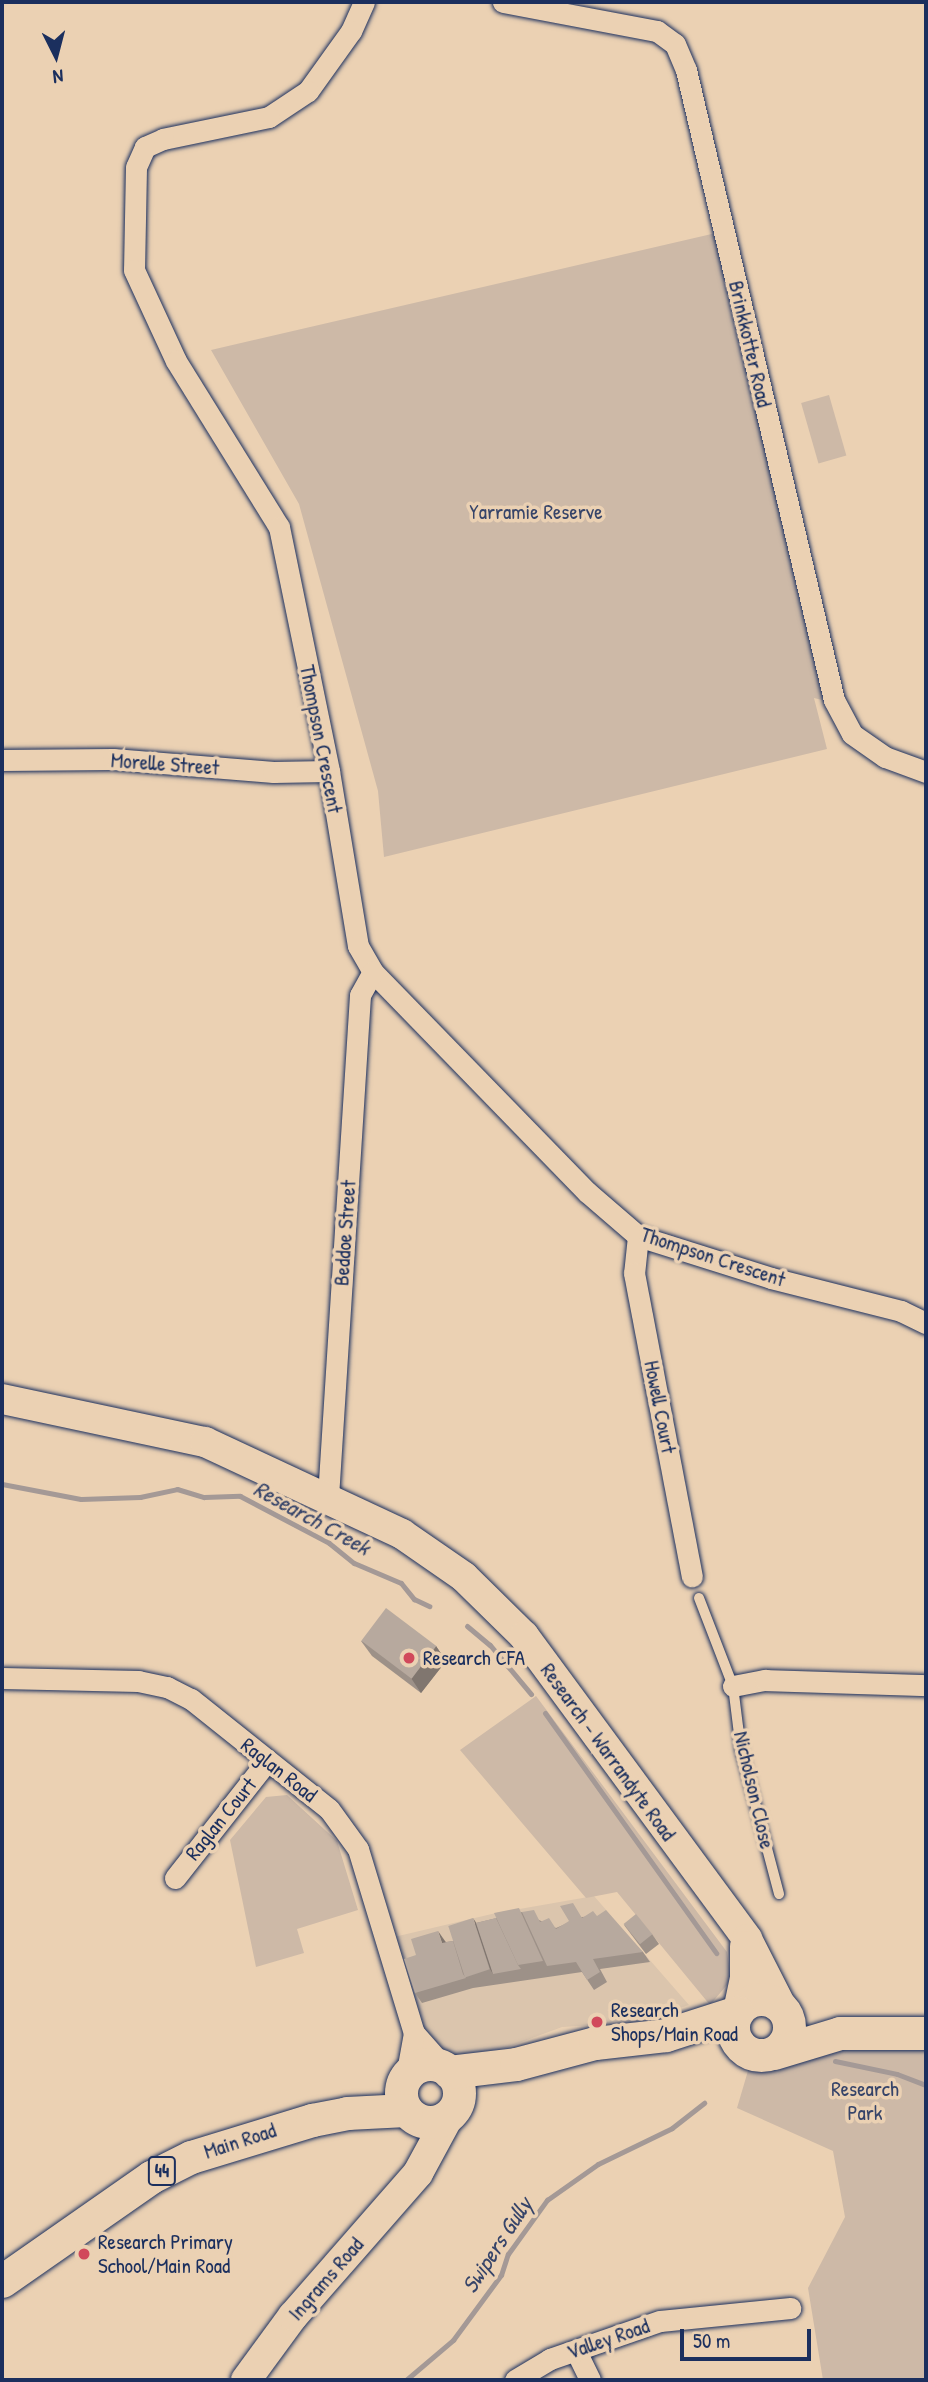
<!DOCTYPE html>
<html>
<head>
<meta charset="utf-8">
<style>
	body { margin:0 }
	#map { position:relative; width:928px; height:2382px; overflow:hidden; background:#ebd1b3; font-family:"Patrick Hand",sans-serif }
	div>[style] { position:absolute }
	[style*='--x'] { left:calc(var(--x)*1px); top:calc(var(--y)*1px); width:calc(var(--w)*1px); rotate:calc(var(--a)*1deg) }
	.built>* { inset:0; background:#dbc5ad }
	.green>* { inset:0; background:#cdb9a7; transform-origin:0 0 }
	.stream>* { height:5px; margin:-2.5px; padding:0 2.5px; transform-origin:2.5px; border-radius:2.5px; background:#a49996 }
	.roads { filter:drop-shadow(0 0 2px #1b2f5e) drop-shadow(0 0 2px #1b2f5e) }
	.lane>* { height:10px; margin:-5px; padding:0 5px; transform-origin:5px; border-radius:5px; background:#ebd1b3 }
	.street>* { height:21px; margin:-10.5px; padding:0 10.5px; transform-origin:10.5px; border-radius:10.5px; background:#ebd1b3 }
	.secondary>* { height:30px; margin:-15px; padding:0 15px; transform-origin:15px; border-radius:15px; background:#ebd1b3 }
	.primary>* { height:33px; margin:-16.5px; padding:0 16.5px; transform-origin:16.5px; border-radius:16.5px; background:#ebd1b3 }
	.primary>.ring { margin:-16.5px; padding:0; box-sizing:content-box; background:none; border:33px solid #ebd1b3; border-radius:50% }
	.wall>* { inset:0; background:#9d9188 }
	.shaded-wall>* { inset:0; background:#80766f }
	.building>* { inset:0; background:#b7a99e; transform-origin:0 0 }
	.dots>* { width:19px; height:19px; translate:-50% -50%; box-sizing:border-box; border:4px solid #ebd1b3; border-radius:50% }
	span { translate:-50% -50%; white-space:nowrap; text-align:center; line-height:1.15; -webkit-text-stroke:7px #ebd1b3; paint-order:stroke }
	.shield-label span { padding:2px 5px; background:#ebd1b3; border:2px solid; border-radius:5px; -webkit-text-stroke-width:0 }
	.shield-label { font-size:19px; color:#1b2f5e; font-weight:700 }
	.street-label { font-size:21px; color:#1b2f5e }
	.park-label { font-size:21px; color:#364469 }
	.poi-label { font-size:21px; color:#1b2f5e }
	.left { translate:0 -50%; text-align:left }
	.water-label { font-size:23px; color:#364469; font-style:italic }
	.frame { position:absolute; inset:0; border:4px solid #1b2f5e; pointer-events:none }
	.north { position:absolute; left:21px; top:21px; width:70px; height:70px; -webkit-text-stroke:5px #ebd1b3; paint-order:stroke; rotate:174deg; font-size:19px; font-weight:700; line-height:28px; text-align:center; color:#1b2f5e }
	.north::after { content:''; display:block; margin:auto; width:24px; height:32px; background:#1b2f5e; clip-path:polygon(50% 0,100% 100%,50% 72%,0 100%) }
	.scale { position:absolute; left:680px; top:2329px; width:131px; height:32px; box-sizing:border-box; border:4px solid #1b2f5e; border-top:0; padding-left:9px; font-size:21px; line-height:24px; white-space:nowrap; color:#1b2f5e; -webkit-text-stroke:5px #ebd1b3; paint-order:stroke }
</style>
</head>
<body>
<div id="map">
	<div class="built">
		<div style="clip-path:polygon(594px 1896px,689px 2005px,636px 2022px,562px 2027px,505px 2048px,455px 2056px,428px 2045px,394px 1937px,496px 1913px)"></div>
	</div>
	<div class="green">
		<div style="clip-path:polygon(716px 233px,826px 701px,814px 698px,827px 749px,384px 857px,378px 791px,299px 504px,211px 350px)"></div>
		<div style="left:829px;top:395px;width:63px;height:29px;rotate:74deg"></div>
		<div style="clip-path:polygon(536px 1696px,727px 1952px,731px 1980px,710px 2005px,617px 1892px,586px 1898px,460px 1750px)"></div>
		<div style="clip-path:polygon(287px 1795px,337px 1841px,358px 1910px,297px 1929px,304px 1953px,256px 1967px,230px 1840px,266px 1797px)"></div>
		<div style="clip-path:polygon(926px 2044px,926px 2380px,823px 2380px,808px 2288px,845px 2217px,833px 2151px,737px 2108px,750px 2064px,772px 2064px,801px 2050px)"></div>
	</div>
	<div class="stream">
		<div style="--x:2;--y:1484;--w:80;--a:10.8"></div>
		<div style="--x:81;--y:1499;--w:59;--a:-1.9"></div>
		<div style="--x:140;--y:1497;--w:38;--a:-12"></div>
		<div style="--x:177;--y:1489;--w:28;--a:17"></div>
		<div style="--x:204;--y:1497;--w:36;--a:-2"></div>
		<div style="--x:240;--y:1496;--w:101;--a:27.8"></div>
		<div style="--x:329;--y:1543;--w:32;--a:39"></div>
		<div style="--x:354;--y:1563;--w:51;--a:23.1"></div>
		<div style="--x:401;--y:1583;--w:21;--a:51"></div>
		<div style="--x:414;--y:1599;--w:17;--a:25"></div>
		<div style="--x:467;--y:1626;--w:30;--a:40"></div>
		<div style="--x:490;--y:1645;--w:64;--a:50.1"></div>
		<div style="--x:545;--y:1713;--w:295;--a:54.5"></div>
		<div style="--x:835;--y:2061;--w:63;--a:11.8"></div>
		<div style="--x:897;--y:2074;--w:31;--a:21"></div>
		<div style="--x:406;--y:2380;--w:62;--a:-40.4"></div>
		<div style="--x:453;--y:2340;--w:81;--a:-53.6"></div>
		<div style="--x:501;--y:2275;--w:22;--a:-72"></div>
		<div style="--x:508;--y:2254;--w:67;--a:-54.2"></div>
		<div style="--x:547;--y:2200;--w:62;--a:-35.2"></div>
		<div style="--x:598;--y:2164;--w:82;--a:-25.9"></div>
		<div style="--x:672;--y:2128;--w:41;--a:-38"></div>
	</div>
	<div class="roads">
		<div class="lane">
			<div style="--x:699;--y:1598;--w:94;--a:68.9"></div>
			<div style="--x:733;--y:1686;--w:64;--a:82.9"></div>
			<div style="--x:741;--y:1750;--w:149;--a:75.2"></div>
		</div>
		<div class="street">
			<div style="--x:364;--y:2;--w:32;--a:114"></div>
			<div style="--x:351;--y:31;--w:74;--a:125.6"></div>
			<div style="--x:308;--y:91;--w:47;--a:146.3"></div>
			<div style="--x:269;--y:117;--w:108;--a:168.3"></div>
			<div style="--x:163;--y:139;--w:20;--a:156"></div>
			<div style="--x:145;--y:147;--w:22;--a:114"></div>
			<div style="--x:136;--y:167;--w:103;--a:91.1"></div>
			<div style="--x:134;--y:270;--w:100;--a:65.2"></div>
			<div style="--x:176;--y:361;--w:195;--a:58.2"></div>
			<div style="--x:279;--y:527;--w:249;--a:78.4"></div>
			<div style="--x:329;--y:771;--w:177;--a:80.6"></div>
			<div style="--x:358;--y:946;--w:30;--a:60"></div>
			<div style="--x:373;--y:972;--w:307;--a:45.8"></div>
			<div style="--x:587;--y:1192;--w:67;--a:40.8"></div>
			<div style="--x:638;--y:1236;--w:139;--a:17.5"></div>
			<div style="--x:771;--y:1278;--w:134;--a:14.2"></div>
			<div style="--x:901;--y:1311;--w:28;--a:26"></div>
			<div style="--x:503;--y:2;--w:157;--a:10.7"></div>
			<div style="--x:657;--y:31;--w:22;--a:36"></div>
			<div style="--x:675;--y:44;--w:28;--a:67"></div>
			<div style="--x:686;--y:70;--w:647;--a:76.78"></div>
			<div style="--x:834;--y:700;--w:38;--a:62"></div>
			<div style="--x:852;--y:734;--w:40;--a:34.9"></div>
			<div style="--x:885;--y:757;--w:44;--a:20.1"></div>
			<div style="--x:2;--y:760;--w:111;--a:-0.5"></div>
			<div style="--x:113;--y:759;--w:161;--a:4.6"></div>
			<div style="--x:273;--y:772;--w:56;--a:-1"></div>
			<div style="--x:638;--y:1236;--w:37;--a:96"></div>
			<div style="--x:634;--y:1273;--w:309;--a:79.2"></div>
			<div style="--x:328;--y:1497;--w:503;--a:-86.35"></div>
			<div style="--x:360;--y:995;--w:26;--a:-61"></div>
			<div style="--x:2;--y:1678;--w:136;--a:1.3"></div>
			<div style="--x:138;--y:1681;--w:30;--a:12"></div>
			<div style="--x:167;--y:1687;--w:27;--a:27"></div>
			<div style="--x:191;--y:1699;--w:176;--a:38.6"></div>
			<div style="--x:329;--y:1809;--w:49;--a:54.1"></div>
			<div style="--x:358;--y:1849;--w:192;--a:73.1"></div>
			<div style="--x:414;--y:2033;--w:48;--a:48.4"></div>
			<div style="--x:733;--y:1686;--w:33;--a:-11"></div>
			<div style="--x:765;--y:1680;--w:161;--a:1.8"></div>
			<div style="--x:175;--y:1878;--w:149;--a:-51.8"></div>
			<div style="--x:406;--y:2077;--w:45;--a:-79.7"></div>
			<div style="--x:576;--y:2351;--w:32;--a:64"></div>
			<div style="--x:515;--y:2380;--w:41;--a:-31"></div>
			<div style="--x:550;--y:2359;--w:116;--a:-19.1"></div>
			<div style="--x:660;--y:2321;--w:131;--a:-5.7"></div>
		</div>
		<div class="secondary">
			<div style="--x:2;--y:1399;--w:208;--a:12"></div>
			<div style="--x:205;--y:1442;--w:217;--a:25"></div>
			<div style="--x:402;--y:1534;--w:75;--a:34.7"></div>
			<div style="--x:464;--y:1577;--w:84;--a:44.5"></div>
			<div style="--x:524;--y:1636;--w:376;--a:53.6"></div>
			<div style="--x:747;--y:1939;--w:75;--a:63.1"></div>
			<div style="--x:738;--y:2011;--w:34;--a:-78"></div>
			<div style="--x:745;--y:1978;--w:32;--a:-90"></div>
			<div style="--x:246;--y:2380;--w:79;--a:-53.7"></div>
			<div style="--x:293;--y:2316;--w:190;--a:-48.8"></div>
			<div style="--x:418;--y:2173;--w:67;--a:-61.5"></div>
		</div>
		<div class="primary">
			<div class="ring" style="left:733px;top:1999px;width:23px;height:23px"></div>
			<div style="--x:774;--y:2053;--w:69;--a:-16.9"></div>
			<div style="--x:840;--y:2033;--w:86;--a:0"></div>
			<div class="ring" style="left:401px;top:2064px;width:25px;height:25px"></div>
			<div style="--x:449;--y:2072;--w:67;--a:-6.8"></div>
			<div style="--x:516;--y:2064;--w:82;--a:-14.9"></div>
			<div style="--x:595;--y:2043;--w:71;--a:-6.4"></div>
			<div style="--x:666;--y:2035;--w:75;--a:-17.9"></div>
			<div style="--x:2;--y:2281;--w:182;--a:-34.9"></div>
			<div style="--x:151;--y:2177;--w:45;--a:-26.6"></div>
			<div style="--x:191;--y:2157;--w:127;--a:-17"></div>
			<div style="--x:312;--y:2120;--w:36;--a:-11"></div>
			<div style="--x:347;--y:2113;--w:59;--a:-2.9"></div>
		</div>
	</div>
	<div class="wall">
		<div style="clip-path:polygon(361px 1641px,436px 1646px,446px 1661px,421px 1693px,372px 1656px)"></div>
		<div style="clip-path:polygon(522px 1912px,556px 1928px,582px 1917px,597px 1916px,643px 1952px,650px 1962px,600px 1969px,607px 1982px,594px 1990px,582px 1972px,473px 1988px,422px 2003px,415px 1993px,416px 1955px,445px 1941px,446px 1942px,453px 1941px,476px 1923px)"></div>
		<div style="clip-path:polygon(624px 1925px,652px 1934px,659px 1944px,646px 1954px)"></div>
	</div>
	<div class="shaded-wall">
		<div style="clip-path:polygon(436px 1646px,446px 1661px,421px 1693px,411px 1678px)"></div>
		<div style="clip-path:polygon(473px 1918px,483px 1933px,493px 1974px,490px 1969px)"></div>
		<div style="clip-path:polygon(438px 1931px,445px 1941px,449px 1953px,442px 1943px)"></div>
	</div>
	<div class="building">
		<div style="left:386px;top:1608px;width:63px;height:41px;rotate:37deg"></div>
		<div style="clip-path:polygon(573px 1903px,582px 1918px,593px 1911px,597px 1916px,606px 1910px,643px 1952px,593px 1959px,600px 1972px,587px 1980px,576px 1962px,547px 1966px,522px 1912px,534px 1910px,540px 1922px,549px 1918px,556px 1929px,569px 1921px,560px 1906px)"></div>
		<div style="clip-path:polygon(519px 1908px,543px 1961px,518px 1965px,494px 1913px)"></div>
		<div style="left:636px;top:1914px;width:26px;height:16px;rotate:51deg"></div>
		<div style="left:473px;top:1918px;width:54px;height:26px;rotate:72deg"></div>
		<div style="clip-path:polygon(496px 1918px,518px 1965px,521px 1969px,493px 1974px,476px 1923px)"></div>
		<div style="clip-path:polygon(438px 1931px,442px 1943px,453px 1941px,463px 1974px,466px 1978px,415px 1993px,404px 1959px,416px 1955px,411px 1939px)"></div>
	</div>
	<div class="dots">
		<div style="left:409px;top:1658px;background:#d1495b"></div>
		<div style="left:597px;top:2022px;background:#d1495b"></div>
		<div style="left:84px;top:2254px;background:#d1495b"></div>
	</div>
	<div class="shield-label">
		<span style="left:162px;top:2171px">44</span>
	</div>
	<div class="street-label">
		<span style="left:750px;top:344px;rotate:77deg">Brinkkotter Road</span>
		<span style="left:321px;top:739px;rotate:79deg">Thompson Crescent</span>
		<span style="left:165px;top:764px;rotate:4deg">Morelle Street</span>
		<span style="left:345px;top:1233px;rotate:-86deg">Beddoe Street</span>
		<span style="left:713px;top:1257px;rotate:18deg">Thompson Crescent</span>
		<span style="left:660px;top:1407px;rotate:79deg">Howell Court</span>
		<span style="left:608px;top:1752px;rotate:54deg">Research – Warrandyte Road</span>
		<span style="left:279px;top:1770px;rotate:38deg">Raglan Road</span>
		<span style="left:754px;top:1790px;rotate:77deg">Nicholson Close</span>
		<span style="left:221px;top:1819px;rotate:-51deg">Raglan Court</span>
		<span style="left:240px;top:2141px;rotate:-18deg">Main Road</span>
		<span style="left:326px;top:2279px;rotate:-49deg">Ingrams Road</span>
		<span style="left:608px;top:2339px;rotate:-19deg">Valley Road</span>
	</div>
	<div class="park-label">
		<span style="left:536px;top:512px">Yarramie Reserve</span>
		<span style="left:865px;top:2101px">Research<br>Park</span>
	</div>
	<div class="poi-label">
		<span class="left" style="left:423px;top:1658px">Research CFA</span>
		<span class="left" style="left:611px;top:2022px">Research<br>Shops/Main Road</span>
		<span class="left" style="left:98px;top:2254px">Research Primary<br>School/Main Road</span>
	</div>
	<div class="water-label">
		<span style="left:312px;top:1518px;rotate:29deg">Research Creek</span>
		<span style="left:497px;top:2245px;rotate:-57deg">Swipers Gully</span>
	</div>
	<div class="frame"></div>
	<div class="north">N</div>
	<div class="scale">50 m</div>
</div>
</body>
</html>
